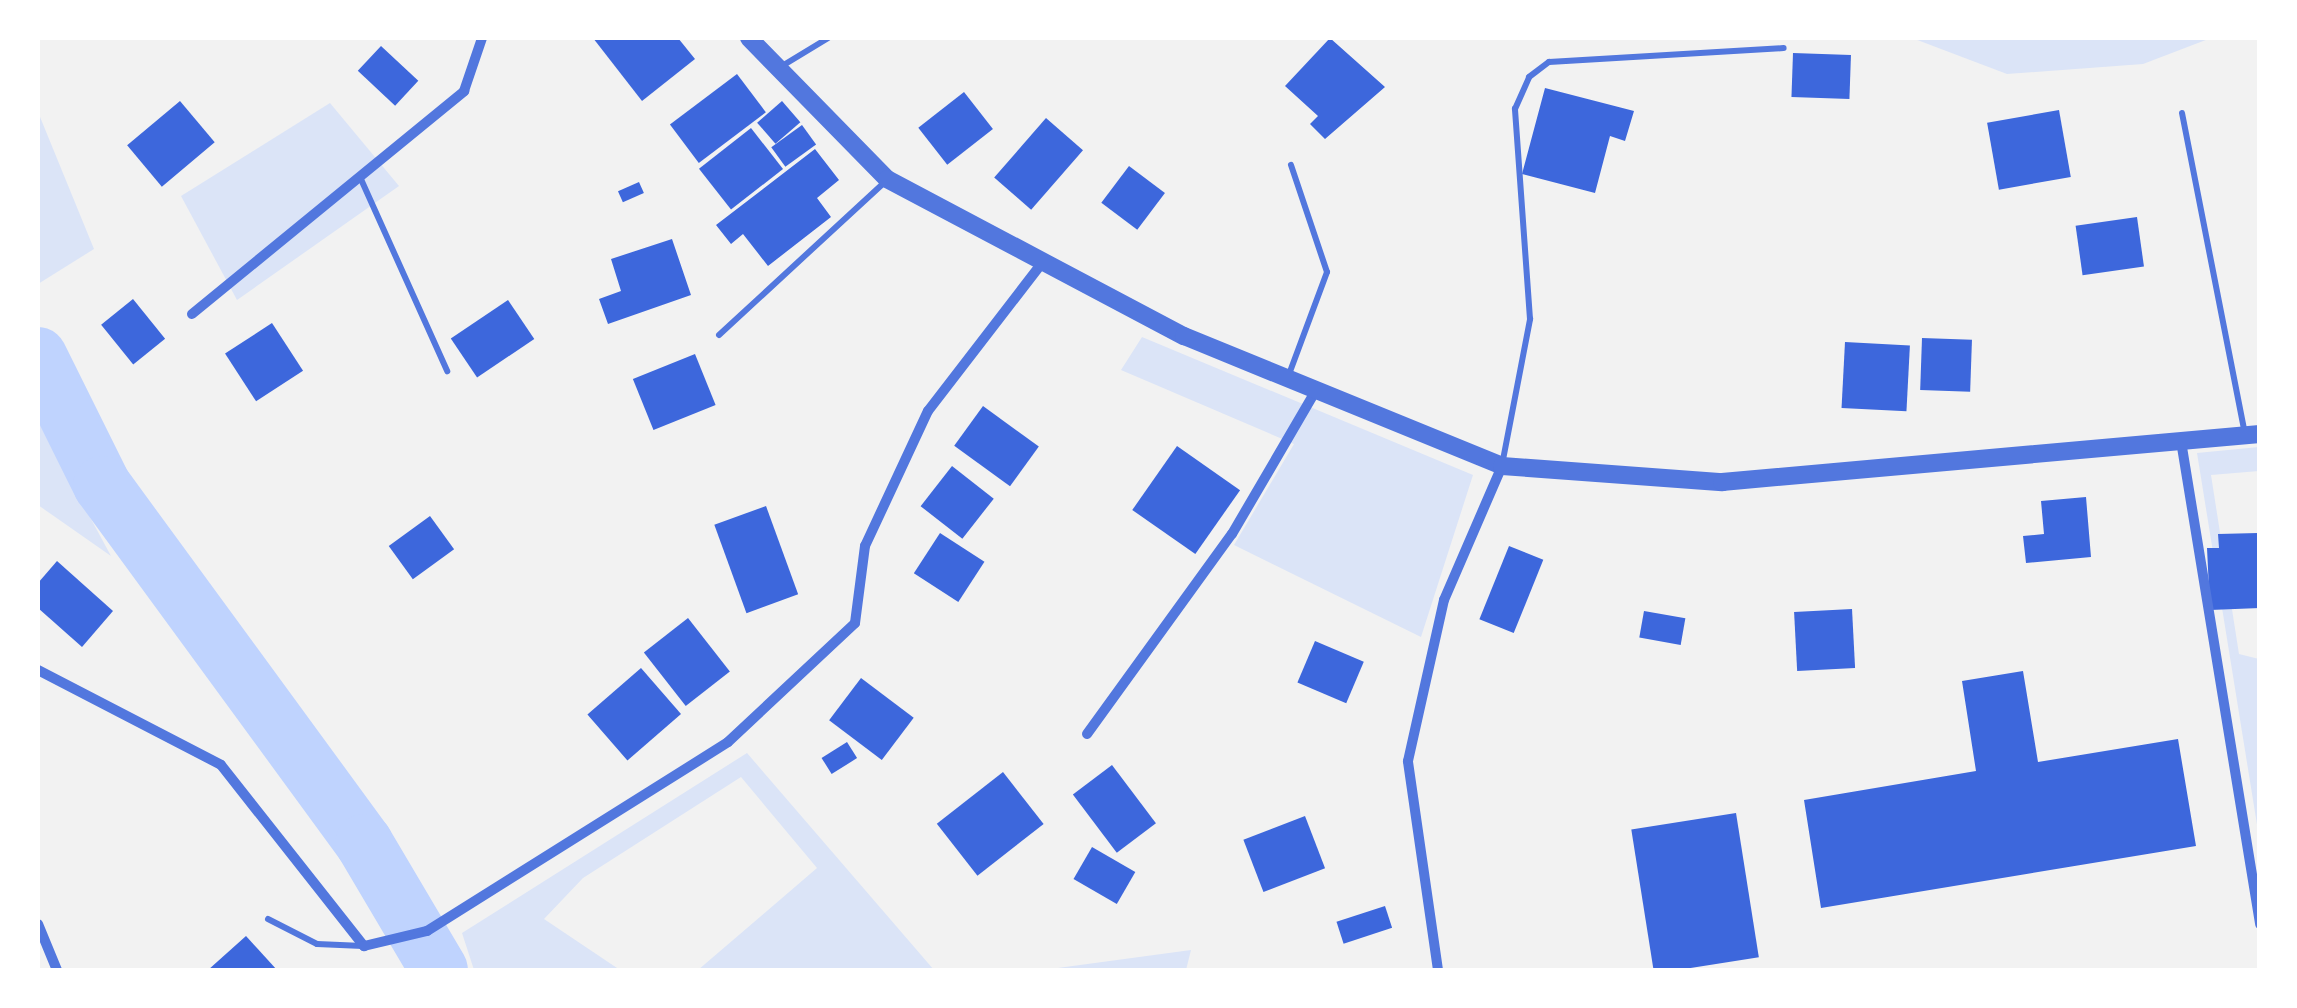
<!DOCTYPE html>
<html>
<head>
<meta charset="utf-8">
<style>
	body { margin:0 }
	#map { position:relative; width:2297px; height:1008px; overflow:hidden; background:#f2f2f2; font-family:Jost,sans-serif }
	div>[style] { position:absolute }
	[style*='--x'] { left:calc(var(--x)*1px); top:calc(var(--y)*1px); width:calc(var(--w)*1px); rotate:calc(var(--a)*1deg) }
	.green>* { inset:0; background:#dbe4f7 }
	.river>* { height:58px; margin:-29px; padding:0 29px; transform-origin:29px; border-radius:29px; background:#bfd3fe }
	.building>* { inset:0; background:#3d67dc; transform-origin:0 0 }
	.service>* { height:6px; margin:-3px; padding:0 3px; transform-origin:3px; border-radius:3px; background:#5277de }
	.minor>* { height:10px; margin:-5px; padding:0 5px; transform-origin:5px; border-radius:5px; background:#5277de }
	.tertiary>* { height:18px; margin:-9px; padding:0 9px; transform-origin:9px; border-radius:9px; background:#5277de }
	span { translate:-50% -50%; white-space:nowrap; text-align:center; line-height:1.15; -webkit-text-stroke:8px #fff; paint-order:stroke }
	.frame { position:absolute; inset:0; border:40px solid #fff; pointer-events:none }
</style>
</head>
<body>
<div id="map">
	<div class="green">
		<div style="clip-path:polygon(1912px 38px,2211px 38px,2143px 64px,2007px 74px)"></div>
		<div style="clip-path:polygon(330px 103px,399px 186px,237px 300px,181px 196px)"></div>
		<div style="clip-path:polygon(38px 112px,94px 249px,38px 284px)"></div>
		<div style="clip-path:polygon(1142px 337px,1473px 475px,1421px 637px,1234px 545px,1294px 444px,1121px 370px)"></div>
		<div style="clip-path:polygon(38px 421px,111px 556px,38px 505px)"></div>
		<div style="clip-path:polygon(2259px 447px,2259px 471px,2211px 475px,2239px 654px,2259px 659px,2259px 837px,2197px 453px)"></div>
		<div style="clip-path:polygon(747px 753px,934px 970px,698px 970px,817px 868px,741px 777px,583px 878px,544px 919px,620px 970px,474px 970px,462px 933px)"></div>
		<div style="clip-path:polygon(1191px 950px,1186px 970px,1043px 970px)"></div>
	</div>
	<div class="river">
		<div style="--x:38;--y:356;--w:144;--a:63.6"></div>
		<div style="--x:102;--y:485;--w:444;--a:53.8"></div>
		<div style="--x:364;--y:843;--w:147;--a:59.4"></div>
	</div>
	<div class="building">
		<div style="clip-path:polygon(593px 38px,678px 38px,695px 59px,642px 101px)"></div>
		<div style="clip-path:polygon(1330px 38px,1385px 87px,1325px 139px,1310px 124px,1318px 116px,1285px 86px)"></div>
		<div style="left:381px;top:46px;width:51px;height:34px;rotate:43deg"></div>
		<div style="left:1793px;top:53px;width:58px;height:44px;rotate:2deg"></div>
		<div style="left:737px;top:74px;width:48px;height:84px;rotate:53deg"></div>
		<div style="clip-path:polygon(1545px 88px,1634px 111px,1625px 141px,1610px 136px,1595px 193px,1522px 174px)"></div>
		<div style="left:964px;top:92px;width:47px;height:58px;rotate:52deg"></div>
		<div style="left:180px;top:101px;width:54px;height:69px;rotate:50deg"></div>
		<div style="left:782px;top:101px;width:28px;height:33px;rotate:49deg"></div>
		<div style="left:2059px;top:110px;width:68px;height:73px;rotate:80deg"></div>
		<div style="left:1046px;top:118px;width:49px;height:79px;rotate:41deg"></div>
		<div style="left:802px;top:125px;width:24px;height:38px;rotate:54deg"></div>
		<div style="left:751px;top:128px;width:52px;height:66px;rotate:52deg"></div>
		<div style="clip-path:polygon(815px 149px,839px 180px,817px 198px,831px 217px,768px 266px,743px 234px,731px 244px,716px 225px)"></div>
		<div style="left:1129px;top:166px;width:45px;height:46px;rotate:37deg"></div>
		<div style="left:639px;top:182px;width:12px;height:23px;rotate:66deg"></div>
		<div style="left:2137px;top:217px;width:50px;height:62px;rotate:82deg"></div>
		<div style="clip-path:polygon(672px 239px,691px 295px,608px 324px,599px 299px,621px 291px,611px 259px)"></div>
		<div style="left:133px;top:299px;width:51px;height:41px;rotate:51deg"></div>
		<div style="left:508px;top:300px;width:47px;height:69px;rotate:56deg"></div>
		<div style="left:272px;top:323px;width:57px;height:56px;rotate:57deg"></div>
		<div style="left:1922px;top:338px;width:50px;height:52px;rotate:2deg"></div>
		<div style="left:1845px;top:342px;width:65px;height:66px;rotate:3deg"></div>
		<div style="left:695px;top:354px;width:55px;height:67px;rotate:68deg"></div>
		<div style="left:983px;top:406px;width:69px;height:49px;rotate:36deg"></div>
		<div style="left:1177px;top:446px;width:77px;height:78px;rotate:35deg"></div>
		<div style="left:952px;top:466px;width:53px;height:51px;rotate:38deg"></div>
		<div style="clip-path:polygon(2086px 497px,2091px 557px,2026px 563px,2023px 536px,2044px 534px,2041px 501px)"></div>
		<div style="left:766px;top:506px;width:94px;height:55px;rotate:70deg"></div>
		<div style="left:430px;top:516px;width:41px;height:51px;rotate:54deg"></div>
		<div style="left:940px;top:533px;width:53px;height:48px;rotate:33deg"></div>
		<div style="clip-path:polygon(2258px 533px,2260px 608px,2210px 610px,2207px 548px,2219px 548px,2218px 534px)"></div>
		<div style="left:1509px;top:546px;width:37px;height:79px;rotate:22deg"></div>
		<div style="clip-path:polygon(57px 561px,113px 611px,82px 647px,38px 608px,38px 583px)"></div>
		<div style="left:1852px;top:609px;width:59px;height:58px;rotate:87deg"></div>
		<div style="left:1644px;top:611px;width:42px;height:27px;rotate:10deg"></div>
		<div style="left:688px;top:618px;width:68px;height:56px;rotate:52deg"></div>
		<div style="left:1315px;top:641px;width:53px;height:45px;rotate:23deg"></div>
		<div style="left:641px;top:668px;width:61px;height:71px;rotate:49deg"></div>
		<div style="clip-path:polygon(2023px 671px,2038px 762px,2178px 739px,2196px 846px,1821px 908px,1804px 800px,1976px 771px,1962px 681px)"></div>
		<div style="left:861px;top:678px;width:66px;height:53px;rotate:37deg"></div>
		<div style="left:847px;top:742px;width:19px;height:30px;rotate:58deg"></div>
		<div style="left:1112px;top:765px;width:73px;height:49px;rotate:53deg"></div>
		<div style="left:1003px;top:772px;width:66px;height:84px;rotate:52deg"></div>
		<div style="left:1736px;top:813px;width:146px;height:106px;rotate:81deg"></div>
		<div style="left:1305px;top:816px;width:56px;height:66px;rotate:69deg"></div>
		<div style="left:1092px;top:847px;width:50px;height:37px;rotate:30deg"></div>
		<div style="left:1385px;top:906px;width:23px;height:51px;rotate:72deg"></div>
		<div style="clip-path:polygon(246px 936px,277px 970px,208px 970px)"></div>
	</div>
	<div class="service">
		<div style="--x:782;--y:66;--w:54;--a:-31.3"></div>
		<div style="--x:2182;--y:113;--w:327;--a:78.9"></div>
		<div style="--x:360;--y:177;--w:213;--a:65.8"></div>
		<div style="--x:719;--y:335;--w:229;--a:-42.7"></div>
		<div style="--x:1288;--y:377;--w:112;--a:-69.6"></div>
		<div style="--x:1327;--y:272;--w:113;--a:-108.6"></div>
		<div style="--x:1502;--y:465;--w:149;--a:-79.1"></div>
		<div style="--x:1530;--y:319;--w:211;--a:-94.1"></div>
		<div style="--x:1515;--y:109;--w:35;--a:-66"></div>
		<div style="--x:1529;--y:77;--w:25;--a:-37"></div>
		<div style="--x:1549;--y:62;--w:235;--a:-3.4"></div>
		<div style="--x:268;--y:919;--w:55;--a:27"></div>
		<div style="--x:317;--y:944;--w:46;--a:2.5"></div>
	</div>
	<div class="minor">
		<div style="--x:192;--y:314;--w:352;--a:-39.3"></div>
		<div style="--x:464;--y:91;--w:56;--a:-71.2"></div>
		<div style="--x:2181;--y:441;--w:490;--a:80.7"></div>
		<div style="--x:38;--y:670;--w:206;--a:27.4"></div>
		<div style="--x:221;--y:765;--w:231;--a:51.7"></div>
		<div style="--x:364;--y:946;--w:65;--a:-13.4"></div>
		<div style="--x:427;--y:931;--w:355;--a:-32.1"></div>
		<div style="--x:728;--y:742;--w:174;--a:-43.1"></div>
		<div style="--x:855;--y:623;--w:78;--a:-82.6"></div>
		<div style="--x:865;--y:546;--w:149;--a:-65"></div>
		<div style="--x:928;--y:411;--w:187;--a:-52.4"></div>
		<div style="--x:1087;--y:734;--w:247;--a:-54.1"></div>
		<div style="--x:1232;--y:534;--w:167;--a:-59.7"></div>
		<div style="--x:38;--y:924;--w:50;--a:67.6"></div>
		<div style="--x:1438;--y:970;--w:211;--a:-98.2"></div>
		<div style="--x:1408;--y:761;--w:165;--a:-77.4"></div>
		<div style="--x:1444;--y:600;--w:146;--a:-66.6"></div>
	</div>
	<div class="tertiary">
		<div style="--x:749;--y:38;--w:197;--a:45.6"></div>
		<div style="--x:887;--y:179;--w:336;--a:27.9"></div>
		<div style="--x:1184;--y:336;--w:344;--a:22.2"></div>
		<div style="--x:1502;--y:466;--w:221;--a:4.2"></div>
		<div style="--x:1722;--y:482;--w:540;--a:-5.1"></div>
	</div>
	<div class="frame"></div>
</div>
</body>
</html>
